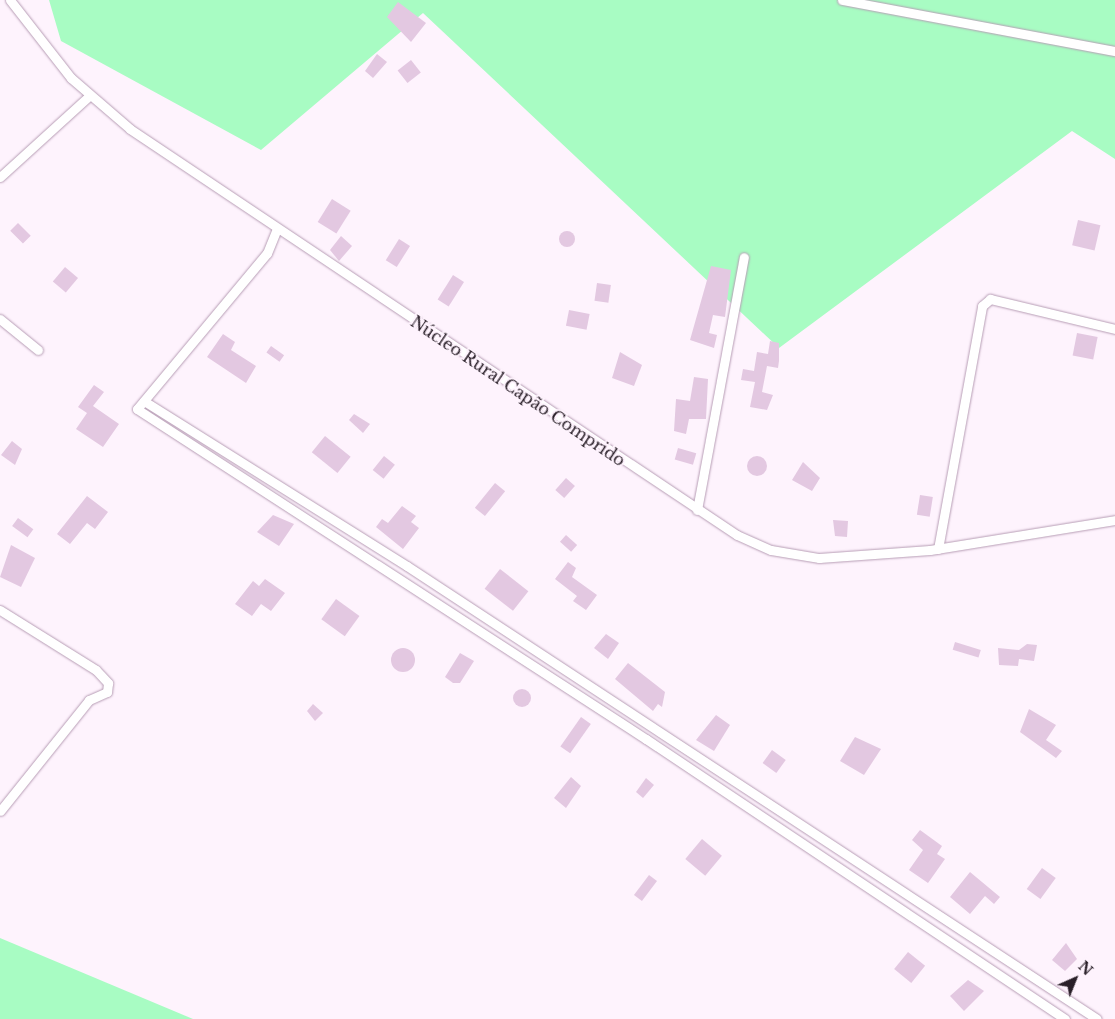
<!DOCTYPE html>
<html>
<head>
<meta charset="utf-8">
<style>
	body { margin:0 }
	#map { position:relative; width:1115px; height:1019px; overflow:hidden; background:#fef3fd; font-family:"Libre Baskerville",serif }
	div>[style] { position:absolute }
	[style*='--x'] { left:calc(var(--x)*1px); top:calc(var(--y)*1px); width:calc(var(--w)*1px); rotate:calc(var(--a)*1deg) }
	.green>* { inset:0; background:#a8fcc3 }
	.building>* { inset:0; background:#e3c8e1; transform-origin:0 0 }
	.round { border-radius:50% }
	.roads { filter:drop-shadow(0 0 1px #b79db5) drop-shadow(0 0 1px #b79db5) }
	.street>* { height:9px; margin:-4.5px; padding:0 4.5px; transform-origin:4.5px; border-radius:4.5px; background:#fff }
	span { translate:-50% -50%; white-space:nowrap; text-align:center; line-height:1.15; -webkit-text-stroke:4px #fef3fd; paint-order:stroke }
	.street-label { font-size:16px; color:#291f28 }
	.north { position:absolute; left:1050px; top:954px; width:50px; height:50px; -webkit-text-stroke:4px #fef3fd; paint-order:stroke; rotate:44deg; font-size:14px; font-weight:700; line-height:20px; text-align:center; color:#291f28 }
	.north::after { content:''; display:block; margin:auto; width:18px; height:22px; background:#291f28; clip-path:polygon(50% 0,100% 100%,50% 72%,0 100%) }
</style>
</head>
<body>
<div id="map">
	<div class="green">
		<div style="clip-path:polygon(49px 0,1115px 0,1115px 159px,1072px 131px,779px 348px,423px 13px,261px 150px,61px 41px)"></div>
		<div style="clip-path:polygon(0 938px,193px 1019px,0 1019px)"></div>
	</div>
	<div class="building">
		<div style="clip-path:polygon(398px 2px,426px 23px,411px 42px,387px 17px)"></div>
		<div style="clip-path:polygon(377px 54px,387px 62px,373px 78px,365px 71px)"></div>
		<div style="left:411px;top:60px;width:16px;height:17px;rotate:52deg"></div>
		<div style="left:332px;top:199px;width:22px;height:27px;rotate:32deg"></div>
		<div style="left:1078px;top:220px;width:23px;height:26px;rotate:13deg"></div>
		<div style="left:18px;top:223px;width:18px;height:11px;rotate:45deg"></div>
		<div class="round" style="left:559px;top:231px;width:16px;height:16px"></div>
		<div style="clip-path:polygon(341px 236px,352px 246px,339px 261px,330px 250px)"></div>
		<div style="left:399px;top:239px;width:13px;height:25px;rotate:32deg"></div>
		<div style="clip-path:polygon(711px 266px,731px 270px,725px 317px,713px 315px,709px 333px,717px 335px,714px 348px,690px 340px)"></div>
		<div style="left:65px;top:267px;width:17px;height:19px;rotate:40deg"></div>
		<div style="left:453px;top:275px;width:13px;height:29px;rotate:32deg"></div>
		<div style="left:597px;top:283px;width:14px;height:18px;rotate:8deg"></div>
		<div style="left:569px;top:310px;width:21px;height:16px;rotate:11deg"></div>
		<div style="left:1077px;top:333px;width:21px;height:23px;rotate:11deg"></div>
		<div style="clip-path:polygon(223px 334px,235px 342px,231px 350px,256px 366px,246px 383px,207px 357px)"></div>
		<div style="clip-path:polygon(770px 341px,779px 343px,779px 361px,778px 368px,767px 366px,762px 392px,773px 395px,767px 410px,750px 407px,755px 382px,741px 380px,743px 369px,754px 371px,757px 352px,768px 354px)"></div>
		<div style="left:271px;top:346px;width:16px;height:8px;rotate:35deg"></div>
		<div style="clip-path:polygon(620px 352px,642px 365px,634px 386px,612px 378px)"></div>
		<div style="clip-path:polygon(694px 377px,708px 379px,706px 419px,689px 419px,686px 434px,674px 431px,676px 399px,690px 401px)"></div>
		<div style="clip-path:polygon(94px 385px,104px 392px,93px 406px,119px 424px,103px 447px,76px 429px,87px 413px,78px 407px)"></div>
		<div style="clip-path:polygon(354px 414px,370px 424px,363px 433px,349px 420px)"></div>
		<div style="left:325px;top:436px;width:33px;height:21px;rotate:39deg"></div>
		<div style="clip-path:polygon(12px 441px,22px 449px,15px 465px,1px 455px)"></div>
		<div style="left:678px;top:448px;width:19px;height:12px;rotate:16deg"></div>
		<div class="round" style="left:747px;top:456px;width:20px;height:20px"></div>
		<div style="left:384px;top:456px;width:14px;height:18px;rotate:39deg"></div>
		<div style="clip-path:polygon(803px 462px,820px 478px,812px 491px,792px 480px)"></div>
		<div style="left:566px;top:478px;width:12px;height:16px;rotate:42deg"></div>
		<div style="left:495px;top:483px;width:13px;height:32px;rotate:39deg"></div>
		<div style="left:920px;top:495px;width:13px;height:20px;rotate:9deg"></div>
		<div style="clip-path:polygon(87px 496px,108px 512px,95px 529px,87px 523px,70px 544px,57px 534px)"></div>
		<div style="clip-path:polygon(402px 506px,416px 516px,411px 522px,419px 528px,403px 549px,376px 527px,382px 519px,388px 523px)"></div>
		<div style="clip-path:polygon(273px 515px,294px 524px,279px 546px,257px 532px)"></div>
		<div style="left:18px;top:518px;width:19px;height:10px;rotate:36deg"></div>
		<div style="clip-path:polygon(833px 520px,848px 521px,847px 537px,835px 536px)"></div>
		<div style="left:566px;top:535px;width:15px;height:9px;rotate:42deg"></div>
		<div style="clip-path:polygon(11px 545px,35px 558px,21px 587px,0 577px)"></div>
		<div style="clip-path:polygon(568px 562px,576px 568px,572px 577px,597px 595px,586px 610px,573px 601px,577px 596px,555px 579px)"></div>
		<div style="left:500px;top:569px;width:36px;height:25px;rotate:38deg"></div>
		<div style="clip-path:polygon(265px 579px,285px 593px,271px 611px,261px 604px,252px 616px,235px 604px,253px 581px,259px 586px)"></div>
		<div style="left:336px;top:599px;width:29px;height:25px;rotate:36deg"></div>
		<div style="clip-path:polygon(606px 634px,619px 643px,608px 659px,594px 648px)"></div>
		<div style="left:955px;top:642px;width:27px;height:8px;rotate:17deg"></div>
		<div style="clip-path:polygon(1027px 644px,1037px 645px,1034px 661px,1019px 659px,1018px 666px,999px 665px,998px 648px,1019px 650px)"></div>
		<div class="round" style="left:391px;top:648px;width:24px;height:24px"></div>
		<div style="clip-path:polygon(460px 653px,474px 661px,460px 683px,453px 683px,445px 677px)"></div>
		<div style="clip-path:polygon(628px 663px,665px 692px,662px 707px,658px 704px,653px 711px,615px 679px)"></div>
		<div class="round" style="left:513px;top:689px;width:18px;height:18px"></div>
		<div style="clip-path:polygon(313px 704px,323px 713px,315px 721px,307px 711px)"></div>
		<div style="clip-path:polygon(1029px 709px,1056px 725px,1046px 740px,1062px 751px,1056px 758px,1020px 732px)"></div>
		<div style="clip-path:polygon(716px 715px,730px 725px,714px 751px,696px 740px)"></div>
		<div style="left:581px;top:717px;width:12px;height:36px;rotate:35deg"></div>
		<div style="clip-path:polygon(855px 737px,881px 749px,864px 775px,840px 761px)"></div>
		<div style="left:772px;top:750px;width:17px;height:16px;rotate:36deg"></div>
		<div style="clip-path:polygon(571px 777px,581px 786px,566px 808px,554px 798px)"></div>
		<div style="clip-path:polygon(646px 778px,654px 785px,643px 798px,636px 792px)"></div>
		<div style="clip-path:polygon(920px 830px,942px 846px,937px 854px,945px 859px,928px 883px,909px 870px,923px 850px,912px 840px)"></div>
		<div style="left:702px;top:839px;width:26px;height:26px;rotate:40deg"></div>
		<div style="left:1042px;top:868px;width:17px;height:26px;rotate:36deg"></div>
		<div style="clip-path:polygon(970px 872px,1000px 897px,994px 904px,985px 896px,970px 914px,950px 897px)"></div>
		<div style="left:649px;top:875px;width:10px;height:25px;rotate:37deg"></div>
		<div style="clip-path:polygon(1066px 943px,1077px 959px,1065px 971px,1052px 960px)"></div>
		<div style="left:908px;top:952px;width:22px;height:22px;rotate:39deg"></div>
		<div style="clip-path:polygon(968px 980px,984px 991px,964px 1011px,950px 996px)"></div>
	</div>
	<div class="roads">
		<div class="street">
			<div style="--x:10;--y:0;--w:99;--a:52"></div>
			<div style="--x:71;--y:78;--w:78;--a:40.8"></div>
			<div style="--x:130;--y:129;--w:730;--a:33.78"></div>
			<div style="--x:737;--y:535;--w:37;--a:24"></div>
			<div style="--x:771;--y:550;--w:49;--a:9.5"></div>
			<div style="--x:819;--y:558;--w:111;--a:-4.1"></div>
			<div style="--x:930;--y:550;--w:187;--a:-9.2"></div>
			<div style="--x:842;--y:0;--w:278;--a:10.6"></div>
			<div style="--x:0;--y:177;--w:120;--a:-42.3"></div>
			<div style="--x:276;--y:231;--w:24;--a:112"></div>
			<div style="--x:267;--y:253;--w:203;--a:129.8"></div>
			<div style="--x:137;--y:409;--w:607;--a:32.96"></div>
			<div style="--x:646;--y:739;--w:504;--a:33.75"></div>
			<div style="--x:0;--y:319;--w:49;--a:39.2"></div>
			<div style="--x:144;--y:401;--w:310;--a:32.1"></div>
			<div style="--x:407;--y:566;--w:825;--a:33.29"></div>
			<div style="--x:697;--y:510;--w:257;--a:-79.5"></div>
			<div style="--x:938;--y:549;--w:247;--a:-79.7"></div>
			<div style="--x:982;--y:306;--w:11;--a:-41"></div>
			<div style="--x:990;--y:299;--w:129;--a:13.5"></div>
			<div style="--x:0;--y:610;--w:113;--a:32"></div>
			<div style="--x:96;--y:670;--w:18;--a:47"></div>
			<div style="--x:108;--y:683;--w:9;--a:96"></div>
			<div style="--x:107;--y:692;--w:20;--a:156"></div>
			<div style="--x:89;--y:700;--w:142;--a:128.7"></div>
		</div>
	</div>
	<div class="street-label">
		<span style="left:518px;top:391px;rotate:34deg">Núcleo Rural Capão Comprido</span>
	</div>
	<div class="north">N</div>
</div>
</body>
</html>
